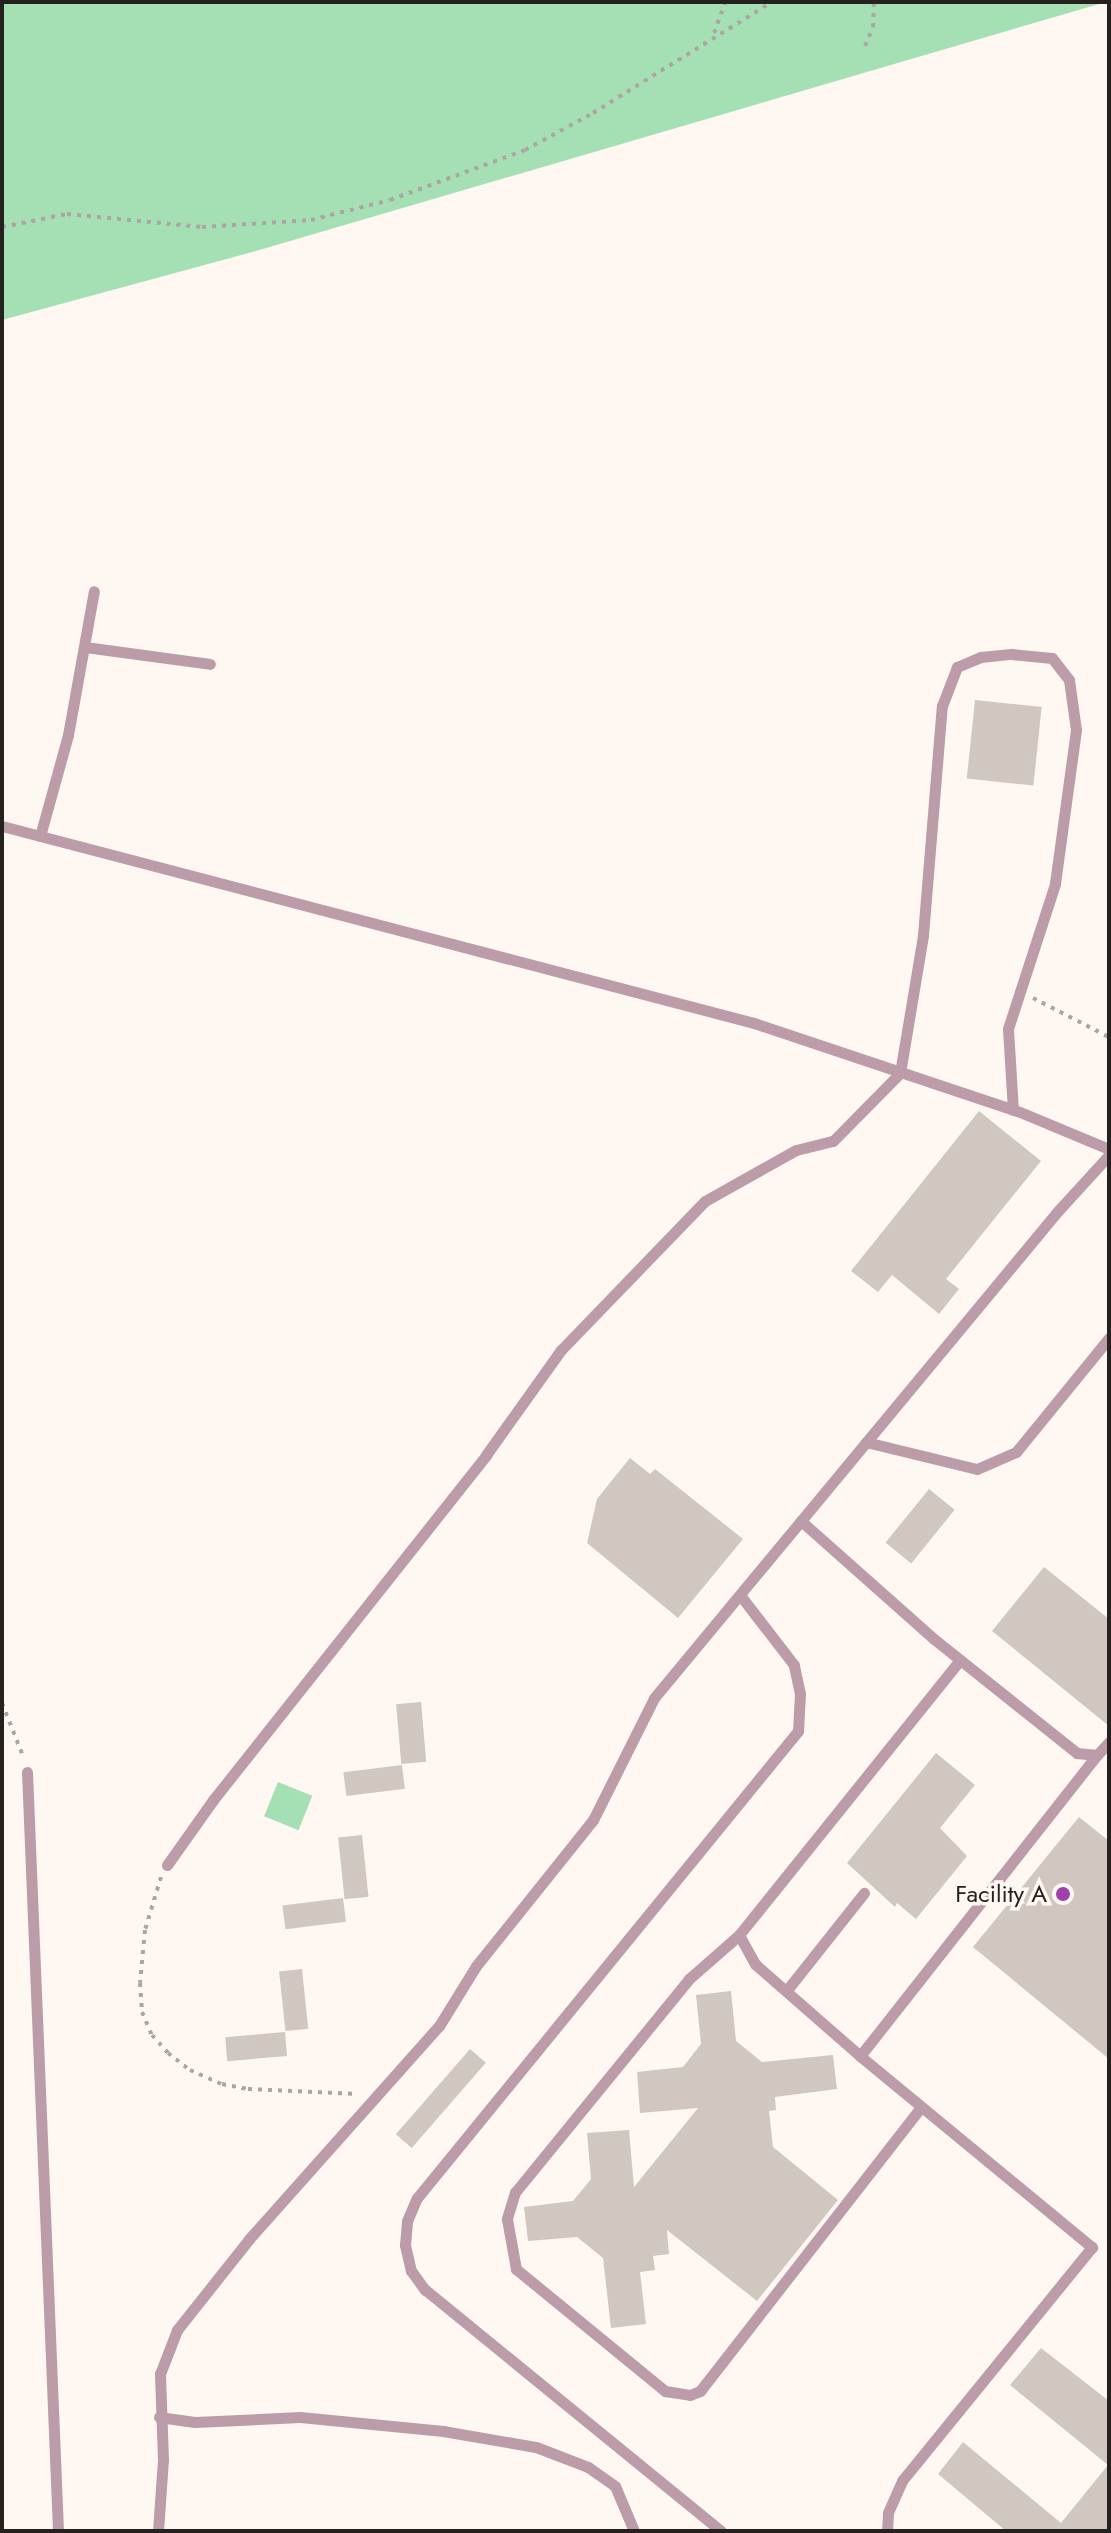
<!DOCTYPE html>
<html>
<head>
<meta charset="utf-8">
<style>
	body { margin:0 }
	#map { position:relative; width:1111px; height:2533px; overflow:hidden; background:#fff8f2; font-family:Jost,sans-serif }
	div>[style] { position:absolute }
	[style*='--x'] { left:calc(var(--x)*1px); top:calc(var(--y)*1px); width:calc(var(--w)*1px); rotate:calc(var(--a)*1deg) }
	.green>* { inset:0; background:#a4e0b4; transform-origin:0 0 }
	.building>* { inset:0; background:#cfc7c0; transform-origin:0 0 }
	.path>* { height:4px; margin-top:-2px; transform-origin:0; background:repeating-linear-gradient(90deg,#aba6a1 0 4px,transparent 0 10px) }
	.lane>* { height:11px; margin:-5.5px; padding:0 5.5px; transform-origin:5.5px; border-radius:5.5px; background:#bc9ca9 }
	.dots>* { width:22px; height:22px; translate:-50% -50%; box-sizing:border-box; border:4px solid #fff8f2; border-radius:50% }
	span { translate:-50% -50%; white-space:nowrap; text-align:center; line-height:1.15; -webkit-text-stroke:7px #fff8f2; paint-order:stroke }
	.poi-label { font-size:24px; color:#24211f }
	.right { translate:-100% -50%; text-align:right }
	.frame { position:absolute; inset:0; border:4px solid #24211f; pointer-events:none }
</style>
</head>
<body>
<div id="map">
	<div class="green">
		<div style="clip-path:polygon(2px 2px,1106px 2px,256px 251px,2px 320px)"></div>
		<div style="left:278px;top:1782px;width:37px;height:37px;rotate:22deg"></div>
	</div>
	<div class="building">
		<div style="left:975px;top:700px;width:67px;height:79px;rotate:6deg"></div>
		<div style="clip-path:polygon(979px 1111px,1041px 1161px,946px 1279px,959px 1289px,939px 1314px,892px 1275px,878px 1292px,851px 1271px)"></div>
		<div style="clip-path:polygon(630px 1458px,650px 1474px,655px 1469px,743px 1539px,678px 1618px,587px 1543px,597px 1499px)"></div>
		<div style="left:929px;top:1489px;width:33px;height:69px;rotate:39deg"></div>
		<div style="clip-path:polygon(1044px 1567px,1109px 1619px,1109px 1726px,992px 1631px)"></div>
		<div style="left:421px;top:1702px;width:60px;height:25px;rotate:85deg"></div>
		<div style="clip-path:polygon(936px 1753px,975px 1785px,940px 1828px,967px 1856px,916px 1919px,897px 1903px,895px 1907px,847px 1863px)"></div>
		<div style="left:402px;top:1765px;width:24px;height:59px;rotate:83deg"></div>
		<div style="clip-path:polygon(1079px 1817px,1109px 1841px,1109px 2059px,973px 1947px)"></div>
		<div style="left:362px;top:1835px;width:62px;height:24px;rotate:84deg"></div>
		<div style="left:343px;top:1898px;width:24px;height:61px;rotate:83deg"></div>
		<div style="left:302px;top:1969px;width:60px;height:23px;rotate:84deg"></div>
		<div style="clip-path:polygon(731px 1991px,736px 2041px,762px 2062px,833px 2055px,837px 2089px,775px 2097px,776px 2110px,769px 2111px,773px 2147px,838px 2200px,757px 2301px,667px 2230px,669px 2254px,653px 2256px,655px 2270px,640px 2272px,646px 2324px,611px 2328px,603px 2258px,577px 2237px,528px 2241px,524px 2207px,573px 2201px,591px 2179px,587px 2133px,629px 2130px,634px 2187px,698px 2108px,640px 2113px,637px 2072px,683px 2067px,701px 2044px,696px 1995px)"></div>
		<div style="left:285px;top:2032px;width:24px;height:60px;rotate:85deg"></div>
		<div style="left:470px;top:2049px;width:21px;height:113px;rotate:41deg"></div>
		<div style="clip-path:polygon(1041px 2348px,1109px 2401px,1109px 2531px,1006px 2531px,938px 2474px,963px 2442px,1061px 2523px,1108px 2465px,1010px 2385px)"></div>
	</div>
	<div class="path">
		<div style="--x:714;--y:33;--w:33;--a:-70"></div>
		<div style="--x:865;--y:46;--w:21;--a:-67"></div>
		<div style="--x:873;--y:27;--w:25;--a:-88"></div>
		<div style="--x:2;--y:227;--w:66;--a:-11.3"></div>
		<div style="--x:67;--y:214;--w:136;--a:5.5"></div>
		<div style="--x:202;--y:227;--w:109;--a:-3.7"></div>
		<div style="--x:311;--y:220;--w:81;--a:-14.2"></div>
		<div style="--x:390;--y:200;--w:144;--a:-20.3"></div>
		<div style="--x:525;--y:150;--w:77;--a:-28.6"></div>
		<div style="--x:593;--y:113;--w:211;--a:-31.8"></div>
		<div style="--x:1033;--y:998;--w:85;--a:27.2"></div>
		<div style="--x:2;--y:1703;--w:57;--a:68.4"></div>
		<div style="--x:161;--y:1877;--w:55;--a:106.8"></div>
		<div style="--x:145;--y:1930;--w:53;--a:95.4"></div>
		<div style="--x:140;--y:1983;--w:29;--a:86"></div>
		<div style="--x:142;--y:2012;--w:25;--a:67"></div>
		<div style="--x:152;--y:2035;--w:24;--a:48"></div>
		<div style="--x:168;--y:2053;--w:28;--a:38"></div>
		<div style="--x:190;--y:2070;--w:35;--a:24"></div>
		<div style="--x:222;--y:2084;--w:26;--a:11"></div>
		<div style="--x:248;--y:2089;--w:110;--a:2.6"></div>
	</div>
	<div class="lane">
		<div style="--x:85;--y:647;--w:126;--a:7.7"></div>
		<div style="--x:2;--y:826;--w:777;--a:14.68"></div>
		<div style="--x:754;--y:1023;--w:280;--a:18.5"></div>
		<div style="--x:1020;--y:1112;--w:96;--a:22.6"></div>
		<div style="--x:40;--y:836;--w:105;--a:-74.5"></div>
		<div style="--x:68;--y:735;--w:146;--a:-79.8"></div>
		<div style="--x:866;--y:1442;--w:114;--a:13.7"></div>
		<div style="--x:977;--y:1469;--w:43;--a:-23.6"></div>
		<div style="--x:1016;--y:1452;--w:147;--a:-50.8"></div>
		<div style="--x:801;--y:1521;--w:178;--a:41.6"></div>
		<div style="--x:934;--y:1639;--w:183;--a:38.6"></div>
		<div style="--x:1077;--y:1753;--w:20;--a:6"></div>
		<div style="--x:1097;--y:1755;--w:18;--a:-47"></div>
		<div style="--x:960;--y:1660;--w:353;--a:128.8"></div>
		<div style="--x:739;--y:1935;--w:33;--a:61"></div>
		<div style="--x:755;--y:1964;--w:140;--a:41.2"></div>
		<div style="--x:860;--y:2056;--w:383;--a:-51.8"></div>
		<div style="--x:27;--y:1772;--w:760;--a:87.66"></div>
		<div style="--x:167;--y:1865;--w:80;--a:-54.7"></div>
		<div style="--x:213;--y:1800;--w:440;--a:-51.6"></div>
		<div style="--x:486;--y:1455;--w:129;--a:-54.5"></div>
		<div style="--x:561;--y:1350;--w:207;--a:-46"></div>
		<div style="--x:705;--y:1201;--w:104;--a:-29.3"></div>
		<div style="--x:796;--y:1150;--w:38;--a:-14"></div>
		<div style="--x:833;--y:1141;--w:95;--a:-45.4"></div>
		<div style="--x:900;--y:1073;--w:140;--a:-80.5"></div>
		<div style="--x:923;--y:935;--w:230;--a:-85.3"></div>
		<div style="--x:942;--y:706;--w:42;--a:-69"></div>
		<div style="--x:957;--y:667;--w:26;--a:-23"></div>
		<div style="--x:981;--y:657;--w:30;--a:-6"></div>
		<div style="--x:1011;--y:654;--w:41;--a:5.6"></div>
		<div style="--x:1052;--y:658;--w:28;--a:52"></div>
		<div style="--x:1069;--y:680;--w:50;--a:82"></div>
		<div style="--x:1076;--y:730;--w:155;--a:97.8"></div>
		<div style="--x:1055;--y:884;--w:152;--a:108"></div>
		<div style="--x:1008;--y:1029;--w:81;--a:86.5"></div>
		<div style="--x:739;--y:1935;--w:67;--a:138.7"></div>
		<div style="--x:689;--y:1979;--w:275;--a:129.2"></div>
		<div style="--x:515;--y:2192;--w:28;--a:107"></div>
		<div style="--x:507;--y:2219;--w:51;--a:79.8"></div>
		<div style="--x:516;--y:2269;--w:193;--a:39.3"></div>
		<div style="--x:665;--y:2391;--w:25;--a:9"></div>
		<div style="--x:690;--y:2395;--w:11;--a:-22"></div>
		<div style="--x:700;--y:2391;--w:360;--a:-52.1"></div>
		<div style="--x:787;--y:1990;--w:124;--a:-51.6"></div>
		<div style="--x:860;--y:2056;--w:301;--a:39.5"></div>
		<div style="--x:1092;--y:2247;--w:301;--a:129.1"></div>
		<div style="--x:902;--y:2481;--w:35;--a:114"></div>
		<div style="--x:888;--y:2513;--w:18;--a:93"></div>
		<div style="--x:159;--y:2417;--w:36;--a:8"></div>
		<div style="--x:195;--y:2422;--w:105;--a:-2.7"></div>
		<div style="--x:300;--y:2417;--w:144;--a:5.6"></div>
		<div style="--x:443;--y:2431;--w:94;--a:9.8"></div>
		<div style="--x:536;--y:2447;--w:56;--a:21"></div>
		<div style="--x:588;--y:2467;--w:33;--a:35"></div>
		<div style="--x:615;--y:2486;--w:49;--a:67.1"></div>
		<div style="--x:158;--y:2531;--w:71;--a:-86"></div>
		<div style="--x:163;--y:2460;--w:86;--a:-92"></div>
		<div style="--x:160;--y:2374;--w:47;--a:-68.9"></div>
		<div style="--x:177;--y:2330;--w:116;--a:-51.6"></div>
		<div style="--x:249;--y:2239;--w:285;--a:-48.3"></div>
		<div style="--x:439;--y:2026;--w:70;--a:-58.3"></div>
		<div style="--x:476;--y:1966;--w:187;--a:-51.3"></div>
		<div style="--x:593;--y:1820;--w:136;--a:-63.4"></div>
		<div style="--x:654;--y:1698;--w:631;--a:-50.33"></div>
		<div style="--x:1057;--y:1212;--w:77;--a:-47.6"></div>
		<div style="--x:721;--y:2531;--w:382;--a:-140.8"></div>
		<div style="--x:425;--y:2290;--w:24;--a:-126"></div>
		<div style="--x:411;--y:2271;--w:27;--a:-103"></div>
		<div style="--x:405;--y:2245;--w:24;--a:-85"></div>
		<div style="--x:407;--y:2221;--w:25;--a:-67"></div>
		<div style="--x:417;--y:2198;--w:603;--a:-50.79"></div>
		<div style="--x:798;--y:1731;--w:37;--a:-87"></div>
		<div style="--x:800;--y:1694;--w:30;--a:-102"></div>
		<div style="--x:794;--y:1665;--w:88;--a:-127.6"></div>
	</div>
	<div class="dots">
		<div style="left:1063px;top:1894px;background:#9f41ab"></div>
	</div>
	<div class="poi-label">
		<span class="right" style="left:1047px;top:1894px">Facility A</span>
	</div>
	<div class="frame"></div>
</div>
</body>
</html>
